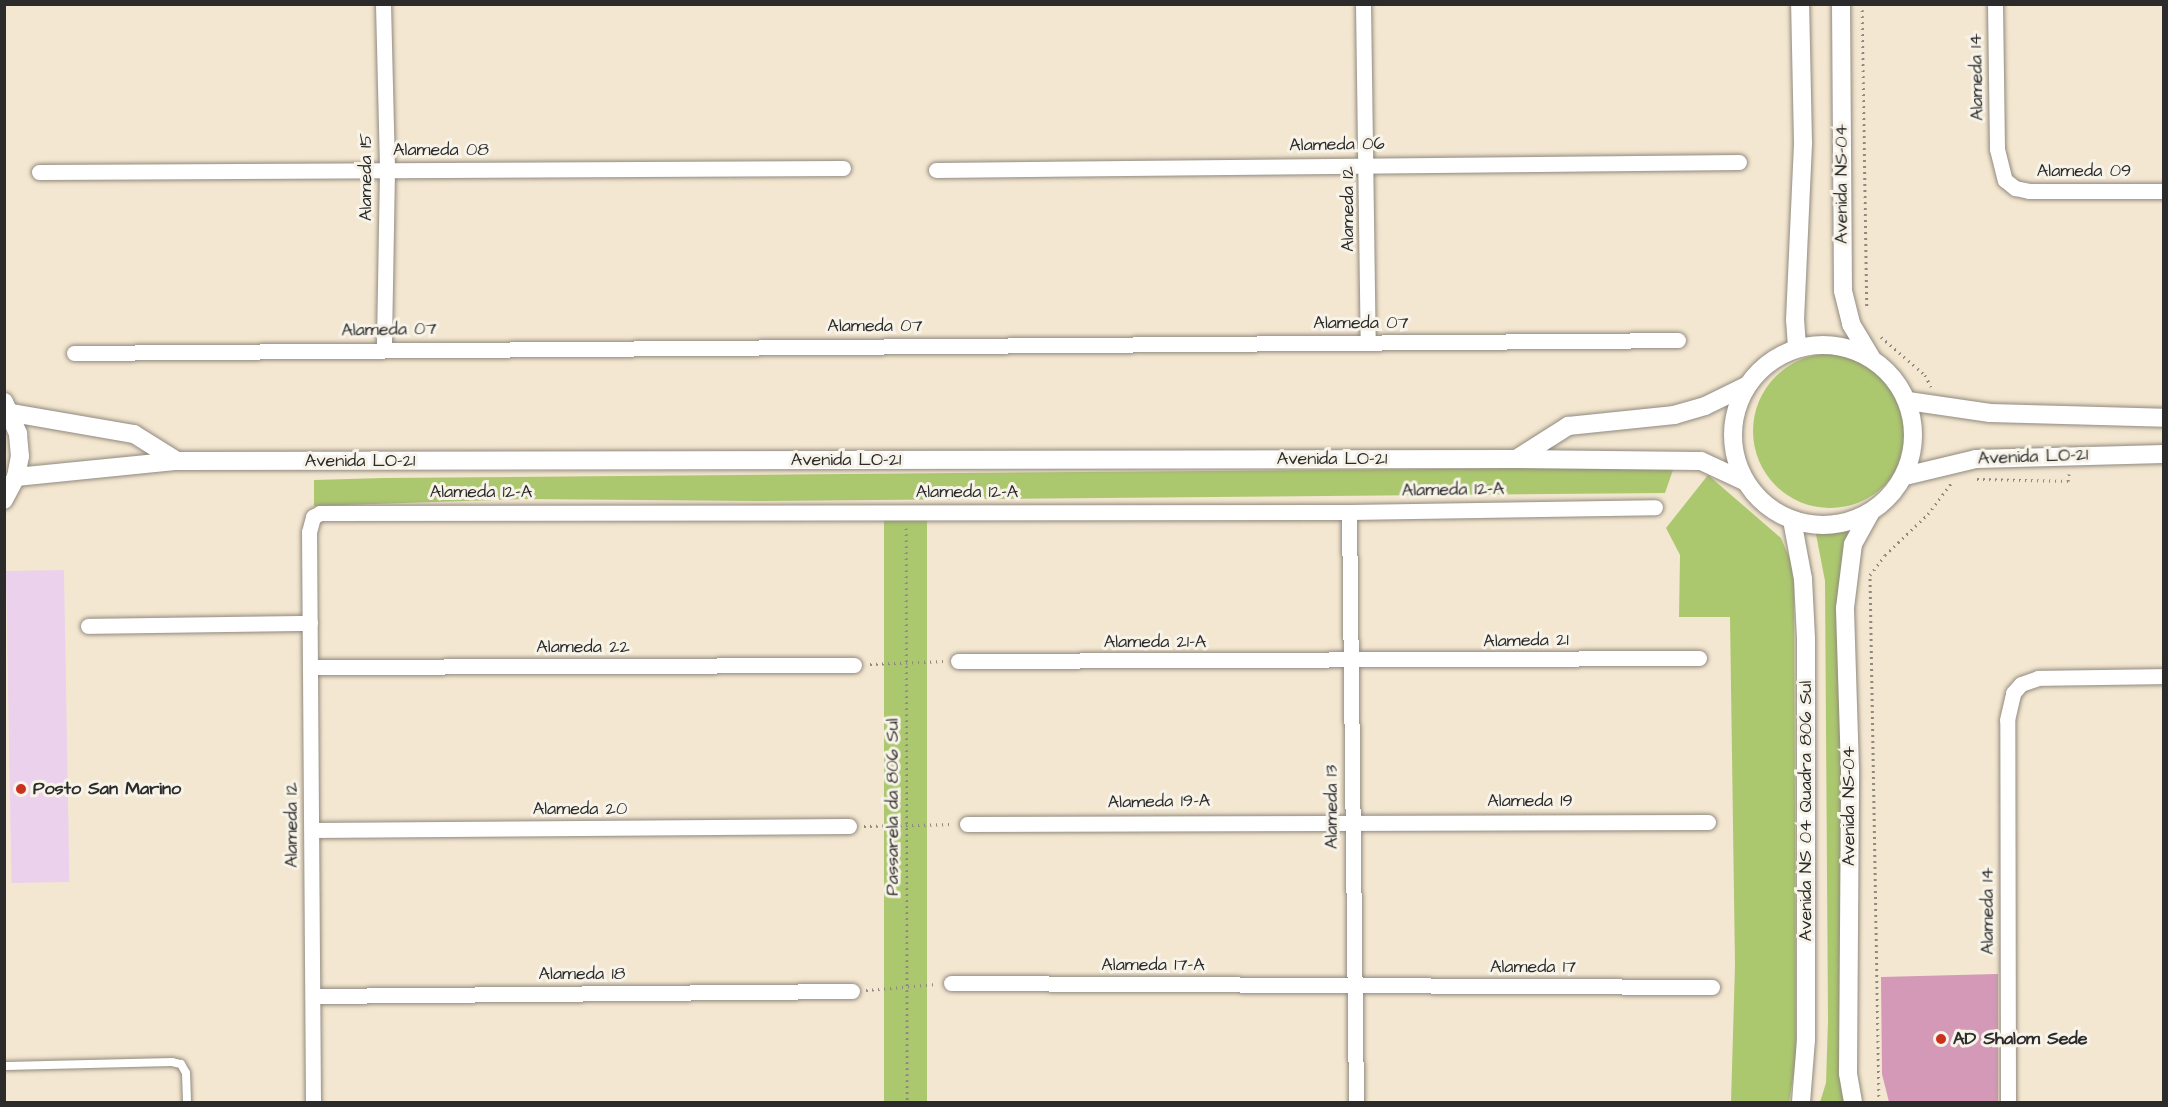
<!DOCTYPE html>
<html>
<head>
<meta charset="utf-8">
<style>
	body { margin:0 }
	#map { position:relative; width:2168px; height:1107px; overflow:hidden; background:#f4e7d1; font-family:"Architects Daughter",sans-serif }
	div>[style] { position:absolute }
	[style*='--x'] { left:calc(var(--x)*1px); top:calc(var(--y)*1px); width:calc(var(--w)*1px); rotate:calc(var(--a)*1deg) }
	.built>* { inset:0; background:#ebd1ec; transform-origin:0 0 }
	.green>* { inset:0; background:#acc86f; transform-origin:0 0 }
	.round { border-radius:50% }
	.building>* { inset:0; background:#d399b7 }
	.path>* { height:3px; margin-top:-1.5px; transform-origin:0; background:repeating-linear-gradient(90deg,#90897e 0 1.5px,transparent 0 6px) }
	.roads { filter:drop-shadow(0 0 2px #90897e) drop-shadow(0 0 2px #90897e) }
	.service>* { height:8px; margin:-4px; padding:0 4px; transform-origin:4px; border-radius:4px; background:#fff }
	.minor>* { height:15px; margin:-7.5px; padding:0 7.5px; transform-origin:7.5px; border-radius:7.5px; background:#fff }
	.tertiary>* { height:18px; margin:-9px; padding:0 9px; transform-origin:9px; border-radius:9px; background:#fff }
	.tertiary>.ring { margin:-9px; padding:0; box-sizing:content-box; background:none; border:18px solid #fff; border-radius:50% }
	.dots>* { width:16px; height:16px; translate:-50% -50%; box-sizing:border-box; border:3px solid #f7f3e8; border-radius:50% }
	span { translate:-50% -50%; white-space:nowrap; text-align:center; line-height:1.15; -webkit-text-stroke:6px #f7f3e8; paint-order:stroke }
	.street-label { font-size:18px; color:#2b2b2b }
	.poi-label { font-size:18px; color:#2b2b2b; font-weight:700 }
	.left { translate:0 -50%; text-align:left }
	.frame { position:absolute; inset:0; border:6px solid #2b2b2b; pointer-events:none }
</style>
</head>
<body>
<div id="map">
	<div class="built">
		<div style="left:64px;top:570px;width:312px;height:58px;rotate:89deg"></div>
	</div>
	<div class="green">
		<div class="round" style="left:1753px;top:354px;width:154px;height:154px"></div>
		<div style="clip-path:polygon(1674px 467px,1665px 493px,756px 501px,524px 499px,314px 506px,314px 480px,383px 478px)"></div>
		<div style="clip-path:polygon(1708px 475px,1781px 538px,1791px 562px,1794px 585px,1796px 1061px,1789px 1102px,1731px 1102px,1735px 965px,1730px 617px,1679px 617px,1680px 555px,1666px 528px)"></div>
		<div style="left:884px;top:516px;width:43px;height:586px"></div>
		<div style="clip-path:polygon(1854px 528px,1845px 548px,1839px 584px,1842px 949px,1850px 1102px,1820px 1102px,1826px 1083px,1828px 1021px,1825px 581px,1815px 529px)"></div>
	</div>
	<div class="building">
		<div style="clip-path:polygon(1998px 974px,1998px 1102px,1889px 1102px,1882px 1074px,1881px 977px)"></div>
	</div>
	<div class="path">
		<div style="--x:1862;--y:4;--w:302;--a:89.1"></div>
		<div style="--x:1881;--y:337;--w:58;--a:40.8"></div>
		<div style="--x:1925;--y:375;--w:13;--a:63"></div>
		<div style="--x:1977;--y:479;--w:91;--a:1.3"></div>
		<div style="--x:2068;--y:481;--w:7;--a:-82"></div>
		<div style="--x:906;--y:528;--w:574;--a:89.9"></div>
		<div style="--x:870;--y:664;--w:74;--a:-2.3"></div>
		<div style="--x:864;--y:826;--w:89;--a:-1.3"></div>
		<div style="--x:866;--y:990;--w:71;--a:-4.8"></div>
		<div style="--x:1879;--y:1102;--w:527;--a:-90.98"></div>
		<div style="--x:1870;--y:575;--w:25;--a:-53"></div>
		<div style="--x:1885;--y:555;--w:59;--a:-43.6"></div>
		<div style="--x:1928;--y:514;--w:38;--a:-53"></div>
	</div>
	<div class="roads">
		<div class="service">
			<div style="--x:6;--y:1066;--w:166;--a:-1.4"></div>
			<div style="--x:172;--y:1062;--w:9;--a:13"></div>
			<div style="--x:181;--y:1064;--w:10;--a:61"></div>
			<div style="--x:186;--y:1073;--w:29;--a:88"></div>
		</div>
		<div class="minor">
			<div style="--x:383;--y:4;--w:166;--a:88.6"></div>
			<div style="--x:387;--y:170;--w:180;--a:91"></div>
			<div style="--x:1363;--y:4;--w:338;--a:89.2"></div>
			<div style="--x:1995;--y:4;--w:145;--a:89.2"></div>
			<div style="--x:1997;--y:149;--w:32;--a:76"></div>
			<div style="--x:2005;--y:180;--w:13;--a:39"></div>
			<div style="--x:2015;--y:188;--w:14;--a:12"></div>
			<div style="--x:2029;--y:191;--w:135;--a:0"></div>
			<div style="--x:936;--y:170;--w:803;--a:-0.57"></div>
			<div style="--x:39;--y:172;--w:804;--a:-0.29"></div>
			<div style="--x:74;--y:353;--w:1604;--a:-0.46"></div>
			<div style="--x:1349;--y:512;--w:590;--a:89.32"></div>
			<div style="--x:88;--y:626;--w:222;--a:-0.8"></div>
			<div style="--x:958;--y:661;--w:741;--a:-0.23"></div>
			<div style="--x:311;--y:667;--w:543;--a:-0.21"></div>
			<div style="--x:967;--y:824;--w:741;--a:-0.15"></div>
			<div style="--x:312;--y:830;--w:537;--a:-0.43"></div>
			<div style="--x:951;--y:983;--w:761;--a:0.3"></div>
			<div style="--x:313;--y:996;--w:539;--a:-0.53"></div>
			<div style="--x:313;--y:1102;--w:570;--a:-90.4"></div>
			<div style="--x:309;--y:532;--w:16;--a:-75"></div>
			<div style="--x:313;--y:517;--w:8;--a:-30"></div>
			<div style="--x:320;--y:513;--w:1029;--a:-0.06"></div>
			<div style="--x:1349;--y:512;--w:306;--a:-0.9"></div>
			<div style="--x:2008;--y:1102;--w:382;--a:-90.1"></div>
			<div style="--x:2007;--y:720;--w:28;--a:-77"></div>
			<div style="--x:2013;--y:693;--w:12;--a:-48"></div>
			<div style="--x:2021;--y:684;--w:18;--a:-19"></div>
			<div style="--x:2038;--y:678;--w:126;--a:-0.9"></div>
		</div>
		<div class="tertiary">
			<div style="--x:1841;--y:4;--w:287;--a:89.6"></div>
			<div style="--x:1843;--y:291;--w:34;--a:76"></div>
			<div style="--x:1851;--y:324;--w:39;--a:59"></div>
			<div class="ring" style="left:1733px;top:345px;width:162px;height:162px"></div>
			<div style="--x:1797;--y:347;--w:27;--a:-94"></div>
			<div style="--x:1795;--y:320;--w:177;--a:-87.4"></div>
			<div style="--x:1803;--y:143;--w:139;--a:-91.2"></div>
			<div style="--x:1908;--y:401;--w:83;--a:8.3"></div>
			<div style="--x:1990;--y:413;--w:174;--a:1.6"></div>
			<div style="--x:4;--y:402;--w:35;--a:66"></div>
			<div style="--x:18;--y:434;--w:22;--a:85"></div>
			<div style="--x:20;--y:456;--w:21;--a:101"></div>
			<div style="--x:16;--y:477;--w:26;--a:118"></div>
			<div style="--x:12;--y:413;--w:124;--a:9.8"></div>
			<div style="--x:134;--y:434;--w:51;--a:32.1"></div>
			<div style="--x:1516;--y:459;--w:62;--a:-32.4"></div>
			<div style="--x:1568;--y:426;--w:107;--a:-5.9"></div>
			<div style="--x:1674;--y:415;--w:32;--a:-16"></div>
			<div style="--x:1705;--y:406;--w:46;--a:-26"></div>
			<div style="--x:1905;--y:476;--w:73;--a:-13.5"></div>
			<div style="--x:1976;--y:459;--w:188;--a:-1.5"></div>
			<div style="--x:16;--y:477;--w:162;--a:-5.7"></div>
			<div style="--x:177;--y:461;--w:1339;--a:-0.09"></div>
			<div style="--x:1516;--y:459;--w:185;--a:0.6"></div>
			<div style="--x:1701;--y:461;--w:47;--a:24.9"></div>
			<div style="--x:1792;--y:520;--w:60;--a:79.4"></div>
			<div style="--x:1803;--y:579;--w:60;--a:87.1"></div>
			<div style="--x:1806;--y:639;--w:401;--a:90"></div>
			<div style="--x:1806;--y:1040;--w:62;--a:94.6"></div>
			<div style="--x:1853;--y:1102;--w:29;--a:-100"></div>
			<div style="--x:1848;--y:1073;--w:304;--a:-89.6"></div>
			<div style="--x:1850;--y:769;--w:161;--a:-91.8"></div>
			<div style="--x:1845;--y:608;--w:64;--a:-82.9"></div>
			<div style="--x:1853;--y:544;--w:35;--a:-61"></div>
		</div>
	</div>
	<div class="dots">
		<div style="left:21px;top:789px;background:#c8321e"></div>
		<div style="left:1941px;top:1039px;background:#c8321e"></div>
	</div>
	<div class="street-label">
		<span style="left:1977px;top:77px;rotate:-91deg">Alameda 14</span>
		<span style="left:1337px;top:145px;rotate:-1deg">Alameda 06</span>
		<span style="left:441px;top:150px">Alameda 08</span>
		<span style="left:2084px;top:171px">Alameda 09</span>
		<span style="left:366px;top:177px;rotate:-90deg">Alameda 15</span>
		<span style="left:1842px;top:184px;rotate:-90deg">Avenida NS-04</span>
		<span style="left:1348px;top:209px;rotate:-90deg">Alameda 12</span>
		<span style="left:1361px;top:323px">Alameda 07</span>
		<span style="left:875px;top:326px">Alameda 07</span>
		<span style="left:389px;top:330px;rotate:-1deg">Alameda 07</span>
		<span style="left:2033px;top:457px;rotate:-2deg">Avenida LO-21</span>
		<span style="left:1332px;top:459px">Avenida LO-21</span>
		<span style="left:846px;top:460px">Avenida LO-21</span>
		<span style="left:360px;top:461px">Avenida LO-21</span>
		<span style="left:1453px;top:490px;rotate:-1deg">Alameda 12-A</span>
		<span style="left:481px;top:492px">Alameda 12-A</span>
		<span style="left:967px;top:492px">Alameda 12-A</span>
		<span style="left:1526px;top:641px;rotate:-1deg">Alameda 21</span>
		<span style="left:1155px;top:642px">Alameda 21-A</span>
		<span style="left:583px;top:647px">Alameda 22</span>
		<span style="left:1530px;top:801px">Alameda 19</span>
		<span style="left:1159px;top:802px;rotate:-1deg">Alameda 19-A</span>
		<span style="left:1849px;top:806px;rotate:-90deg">Avenida NS-04</span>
		<span style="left:893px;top:807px;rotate:-90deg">Passarela da 806 Sul</span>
		<span style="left:1332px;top:807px;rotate:-90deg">Alameda 13</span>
		<span style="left:580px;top:809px">Alameda 20</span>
		<span style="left:1806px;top:811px;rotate:-90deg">Avenida NS 04 Quadra 806 Sul</span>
		<span style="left:292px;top:825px;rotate:-90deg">Alameda 12</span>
		<span style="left:1988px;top:911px;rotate:-90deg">Alameda 14</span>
		<span style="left:1153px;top:965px">Alameda 17-A</span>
		<span style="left:1533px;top:967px">Alameda 17</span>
		<span style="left:582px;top:974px">Alameda 18</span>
	</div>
	<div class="poi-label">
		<span class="left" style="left:33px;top:789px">Posto San Marino</span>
		<span class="left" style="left:1953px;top:1039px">AD Shalom Sede</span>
	</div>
	<div class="frame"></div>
</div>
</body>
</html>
